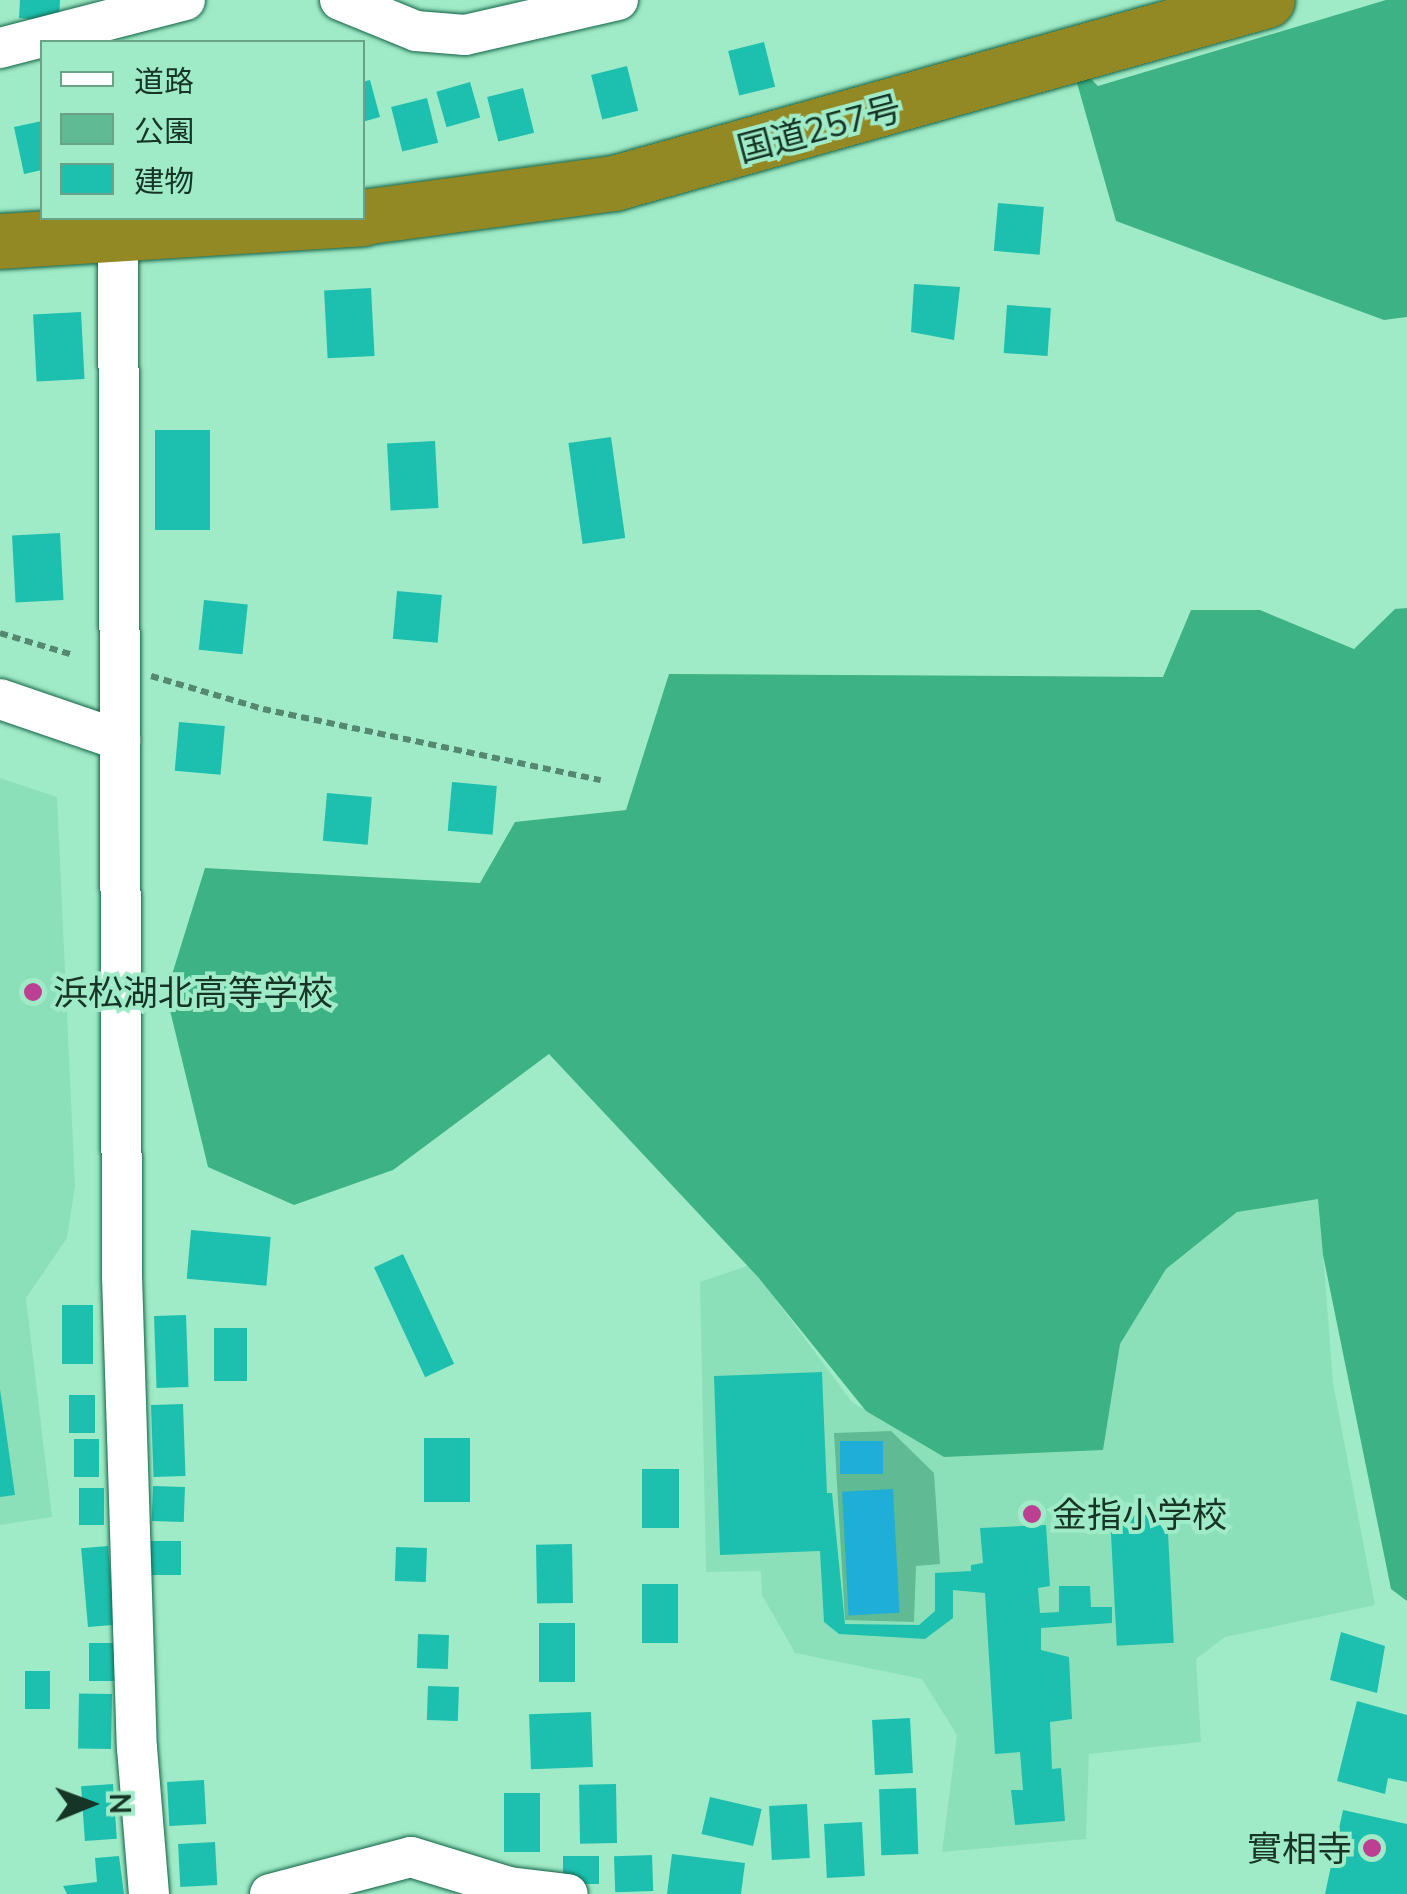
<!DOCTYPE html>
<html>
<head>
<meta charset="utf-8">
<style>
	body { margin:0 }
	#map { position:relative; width:1407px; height:1894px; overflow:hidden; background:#a0ebc7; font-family:Mulish,"Noto Sans JP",sans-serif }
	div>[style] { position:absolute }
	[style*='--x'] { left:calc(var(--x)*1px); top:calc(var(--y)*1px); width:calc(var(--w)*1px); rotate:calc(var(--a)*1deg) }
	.built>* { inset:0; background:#8ce0b9 }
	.green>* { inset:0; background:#60ba93 }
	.forest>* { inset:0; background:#3db284 }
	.water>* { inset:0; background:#1eaed7; transform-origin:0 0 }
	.building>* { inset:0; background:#1dc0af; transform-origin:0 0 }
	.path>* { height:6px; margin-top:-3px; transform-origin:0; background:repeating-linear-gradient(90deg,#558870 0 8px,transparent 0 13px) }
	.roads { filter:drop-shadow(0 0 2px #126346) drop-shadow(0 0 2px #126346) }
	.minor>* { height:40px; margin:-20px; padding:0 20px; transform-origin:20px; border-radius:20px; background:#fff }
	.highway>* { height:55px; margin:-27.5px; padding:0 27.5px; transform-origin:27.5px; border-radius:27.5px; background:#938924 }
	.dots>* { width:28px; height:28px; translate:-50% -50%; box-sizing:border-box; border:5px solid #a0ebc7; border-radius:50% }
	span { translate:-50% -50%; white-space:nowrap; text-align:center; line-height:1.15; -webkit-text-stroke:8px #a0ebc7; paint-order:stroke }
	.street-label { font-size:35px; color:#163527 }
	.poi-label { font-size:35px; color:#163527 }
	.left { translate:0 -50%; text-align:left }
	.right { translate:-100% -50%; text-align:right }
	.legend { position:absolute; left:40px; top:40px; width:325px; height:180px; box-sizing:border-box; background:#a0ebc7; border:2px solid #69a287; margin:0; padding:12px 18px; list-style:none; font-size:30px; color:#163527 }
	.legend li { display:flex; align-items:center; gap:20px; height:50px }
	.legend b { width:50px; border:2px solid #69a287 }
	.north { position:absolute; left:40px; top:1754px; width:100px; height:100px; -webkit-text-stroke:8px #a0ebc7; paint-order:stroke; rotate:89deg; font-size:28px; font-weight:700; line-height:40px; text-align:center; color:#163527 }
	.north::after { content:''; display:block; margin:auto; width:35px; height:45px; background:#163527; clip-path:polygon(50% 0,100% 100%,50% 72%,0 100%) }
</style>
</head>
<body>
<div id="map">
	<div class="built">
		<div style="clip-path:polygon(0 778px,57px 797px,75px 1186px,67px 1238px,26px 1298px,52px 1517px,0 1525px)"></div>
		<div style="clip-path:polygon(1319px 1199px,1333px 1383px,1375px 1605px,1225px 1637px,1196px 1659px,1201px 1742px,1089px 1754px,1086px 1839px,942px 1852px,957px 1735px,922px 1679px,795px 1653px,762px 1595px,761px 1571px,706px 1572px,700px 1282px,750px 1265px,852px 1402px,944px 1457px,1124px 1318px,1183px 1249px,1255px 1200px)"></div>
	</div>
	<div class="green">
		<div style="clip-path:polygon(891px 1431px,934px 1473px,940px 1564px,916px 1566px,914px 1622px,845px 1620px,834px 1433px)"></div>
	</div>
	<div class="forest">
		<div style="clip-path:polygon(1386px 0,1407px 0,1407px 317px,1384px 320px,1116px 221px,1070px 58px,1098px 86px)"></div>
		<div style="clip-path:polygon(1407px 608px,1407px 1601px,1391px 1589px,1323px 1255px,1318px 1199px,1237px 1212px,1166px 1269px,1120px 1344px,1103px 1450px,944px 1457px,866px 1411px,758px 1277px,549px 1054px,393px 1170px,294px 1205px,208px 1167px,166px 994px,205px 868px,480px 883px,515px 822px,626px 810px,669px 674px,1163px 677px,1191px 610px,1260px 610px,1354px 649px,1395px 609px)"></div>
	</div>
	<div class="water">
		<div style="left:883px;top:1441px;width:33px;height:43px;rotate:90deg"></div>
		<div style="left:893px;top:1489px;width:124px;height:51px;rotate:87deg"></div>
	</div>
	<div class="building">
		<div style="clip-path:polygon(20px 0,60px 0,59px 22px,19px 18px)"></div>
		<div style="left:764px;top:42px;width:46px;height:37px;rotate:76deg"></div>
		<div style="left:627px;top:66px;width:46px;height:37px;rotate:76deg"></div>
		<div style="clip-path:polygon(370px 80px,380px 117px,362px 122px,362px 82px)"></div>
		<div style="left:470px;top:82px;width:37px;height:35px;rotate:74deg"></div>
		<div style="left:523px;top:88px;width:46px;height:37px;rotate:76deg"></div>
		<div style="left:427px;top:98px;width:46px;height:37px;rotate:76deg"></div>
		<div style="clip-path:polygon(42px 121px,42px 170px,24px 174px,14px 127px)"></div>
		<div style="left:998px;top:203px;width:46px;height:48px;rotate:5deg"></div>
		<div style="clip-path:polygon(914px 284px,960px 287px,954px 340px,911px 332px)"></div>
		<div style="left:371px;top:288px;width:68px;height:47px;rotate:87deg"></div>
		<div style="left:1007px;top:305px;width:44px;height:48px;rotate:4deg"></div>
		<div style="left:81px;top:312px;width:67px;height:48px;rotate:87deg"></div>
		<div style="left:155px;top:430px;width:55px;height:100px"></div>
		<div style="left:611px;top:437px;width:102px;height:43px;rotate:82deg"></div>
		<div style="left:435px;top:441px;width:67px;height:48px;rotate:87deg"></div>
		<div style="left:60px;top:533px;width:67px;height:48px;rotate:87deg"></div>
		<div style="left:397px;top:591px;width:45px;height:48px;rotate:5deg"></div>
		<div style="left:204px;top:600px;width:44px;height:50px;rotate:6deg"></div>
		<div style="left:179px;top:722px;width:46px;height:49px;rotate:5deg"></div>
		<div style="left:452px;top:782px;width:45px;height:49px;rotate:5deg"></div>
		<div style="left:327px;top:793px;width:45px;height:48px;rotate:5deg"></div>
		<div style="left:191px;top:1230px;width:80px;height:49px;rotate:5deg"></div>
		<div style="left:403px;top:1254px;width:121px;height:32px;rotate:65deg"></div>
		<div style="left:62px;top:1305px;width:31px;height:59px"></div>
		<div style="left:186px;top:1315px;width:72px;height:32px;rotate:88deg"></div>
		<div style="left:214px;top:1328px;width:33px;height:53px"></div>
		<div style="clip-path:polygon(822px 1372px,827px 1493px,832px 1493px,845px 1624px,919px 1625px,935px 1611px,935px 1573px,971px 1571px,971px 1565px,983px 1563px,980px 1528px,1046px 1525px,1050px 1586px,1038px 1588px,1040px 1613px,1059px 1612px,1059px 1586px,1090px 1586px,1091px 1607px,1112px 1607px,1112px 1623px,1041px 1628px,1041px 1650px,1069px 1657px,1072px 1719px,1050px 1722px,1052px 1769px,1061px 1768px,1065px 1821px,1015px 1825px,1011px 1790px,1023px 1790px,1020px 1752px,995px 1754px,985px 1593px,953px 1590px,953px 1618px,925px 1639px,839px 1634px,824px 1622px,820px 1551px,720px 1555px,714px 1376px)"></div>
		<div style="clip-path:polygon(0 1389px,15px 1495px,0 1497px)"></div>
		<div style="left:95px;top:1395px;width:38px;height:26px;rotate:90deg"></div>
		<div style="left:183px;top:1404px;width:72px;height:32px;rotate:88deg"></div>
		<div style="left:424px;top:1438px;width:46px;height:64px"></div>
		<div style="left:74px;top:1439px;width:25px;height:38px"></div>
		<div style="left:642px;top:1469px;width:37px;height:59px"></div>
		<div style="left:153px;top:1486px;width:32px;height:35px;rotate:2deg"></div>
		<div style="left:79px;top:1488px;width:25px;height:37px"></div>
		<div style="left:1167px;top:1514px;width:129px;height:57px;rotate:87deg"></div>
		<div style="left:149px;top:1541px;width:32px;height:34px"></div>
		<div style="left:572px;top:1544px;width:59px;height:36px;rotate:89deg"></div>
		<div style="left:108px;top:1546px;width:79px;height:27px;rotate:85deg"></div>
		<div style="left:396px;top:1547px;width:31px;height:34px;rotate:2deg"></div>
		<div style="left:642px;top:1584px;width:36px;height:59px"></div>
		<div style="left:539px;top:1623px;width:36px;height:59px"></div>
		<div style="clip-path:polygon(1341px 1632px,1385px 1646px,1377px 1693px,1330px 1680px)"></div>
		<div style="left:418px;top:1634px;width:31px;height:34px;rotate:2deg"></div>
		<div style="left:115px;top:1643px;width:38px;height:26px;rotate:90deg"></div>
		<div style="left:25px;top:1671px;width:25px;height:38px"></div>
		<div style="left:428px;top:1686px;width:31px;height:34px;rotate:2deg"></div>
		<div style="left:112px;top:1694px;width:55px;height:33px;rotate:91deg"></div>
		<div style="clip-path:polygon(1357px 1701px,1407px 1715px,1407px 1782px,1388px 1778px,1385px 1794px,1337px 1781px)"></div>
		<div style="left:591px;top:1712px;width:55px;height:62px;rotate:88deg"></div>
		<div style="left:910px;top:1718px;width:55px;height:38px;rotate:87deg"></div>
		<div style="left:204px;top:1780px;width:44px;height:37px;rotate:87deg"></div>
		<div style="left:113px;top:1784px;width:55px;height:32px;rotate:86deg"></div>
		<div style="left:616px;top:1784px;width:59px;height:37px;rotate:89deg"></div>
		<div style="left:916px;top:1788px;width:66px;height:37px;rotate:88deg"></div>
		<div style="left:504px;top:1793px;width:36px;height:59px"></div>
		<div style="left:710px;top:1797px;width:53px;height:38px;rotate:13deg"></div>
		<div style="left:807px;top:1804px;width:54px;height:38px;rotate:87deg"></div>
		<div style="clip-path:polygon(1343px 1810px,1407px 1824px,1407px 1894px,1325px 1894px)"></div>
		<div style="left:862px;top:1822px;width:54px;height:38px;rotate:87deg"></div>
		<div style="left:215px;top:1842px;width:43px;height:37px;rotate:87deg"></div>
		<div style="clip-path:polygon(672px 1854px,745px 1863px,741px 1894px,667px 1894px)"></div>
		<div style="left:652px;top:1855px;width:36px;height:38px;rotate:88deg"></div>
		<div style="clip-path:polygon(119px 1856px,124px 1894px,67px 1894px,63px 1886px,97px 1882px,95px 1858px)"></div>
		<div style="left:599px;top:1856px;width:28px;height:36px;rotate:90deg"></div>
	</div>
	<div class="path">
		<div style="--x:0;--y:633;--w:76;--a:16.8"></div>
		<div style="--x:151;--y:676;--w:117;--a:16.4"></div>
		<div style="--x:263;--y:709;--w:345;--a:11.9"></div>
	</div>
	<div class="roads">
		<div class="minor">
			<div style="--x:340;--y:0;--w:82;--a:22.2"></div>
			<div style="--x:416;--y:31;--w:49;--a:4.7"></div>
			<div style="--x:465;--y:35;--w:157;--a:-12.9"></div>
			<div style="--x:0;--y:48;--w:191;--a:-14.5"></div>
			<div style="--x:118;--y:236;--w:1040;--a:89.78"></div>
			<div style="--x:122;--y:1276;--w:472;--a:88.2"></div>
			<div style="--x:137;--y:1748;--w:146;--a:85.3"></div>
			<div style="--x:0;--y:699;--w:127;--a:18.9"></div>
			<div style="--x:270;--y:1894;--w:146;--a:-14.7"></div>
			<div style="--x:411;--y:1857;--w:102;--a:17"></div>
			<div style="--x:509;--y:1887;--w:59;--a:6.8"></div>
		</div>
		<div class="highway">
			<div style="--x:362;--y:217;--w:254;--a:-7.7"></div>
			<div style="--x:614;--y:183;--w:678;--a:-15.66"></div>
			<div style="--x:0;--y:241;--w:363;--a:-3.6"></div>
		</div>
	</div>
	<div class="dots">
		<div style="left:33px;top:992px;background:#bb4092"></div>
		<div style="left:1032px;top:1514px;background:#bb4092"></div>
		<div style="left:1372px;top:1848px;background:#bb4092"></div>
	</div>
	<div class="street-label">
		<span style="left:819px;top:128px;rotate:-15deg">国道257号</span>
	</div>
	<div class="poi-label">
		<span class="left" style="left:53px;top:992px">浜松湖北高等学校</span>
		<span class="left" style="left:1052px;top:1514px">金指小学校</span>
		<span class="right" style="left:1352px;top:1848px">實相寺</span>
	</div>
	<ul class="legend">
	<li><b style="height:12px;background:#fff"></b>道路</li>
	<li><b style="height:28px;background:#60ba93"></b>公園</li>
	<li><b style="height:28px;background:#1dc0af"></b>建物</li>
	</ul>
	<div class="north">N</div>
</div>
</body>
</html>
